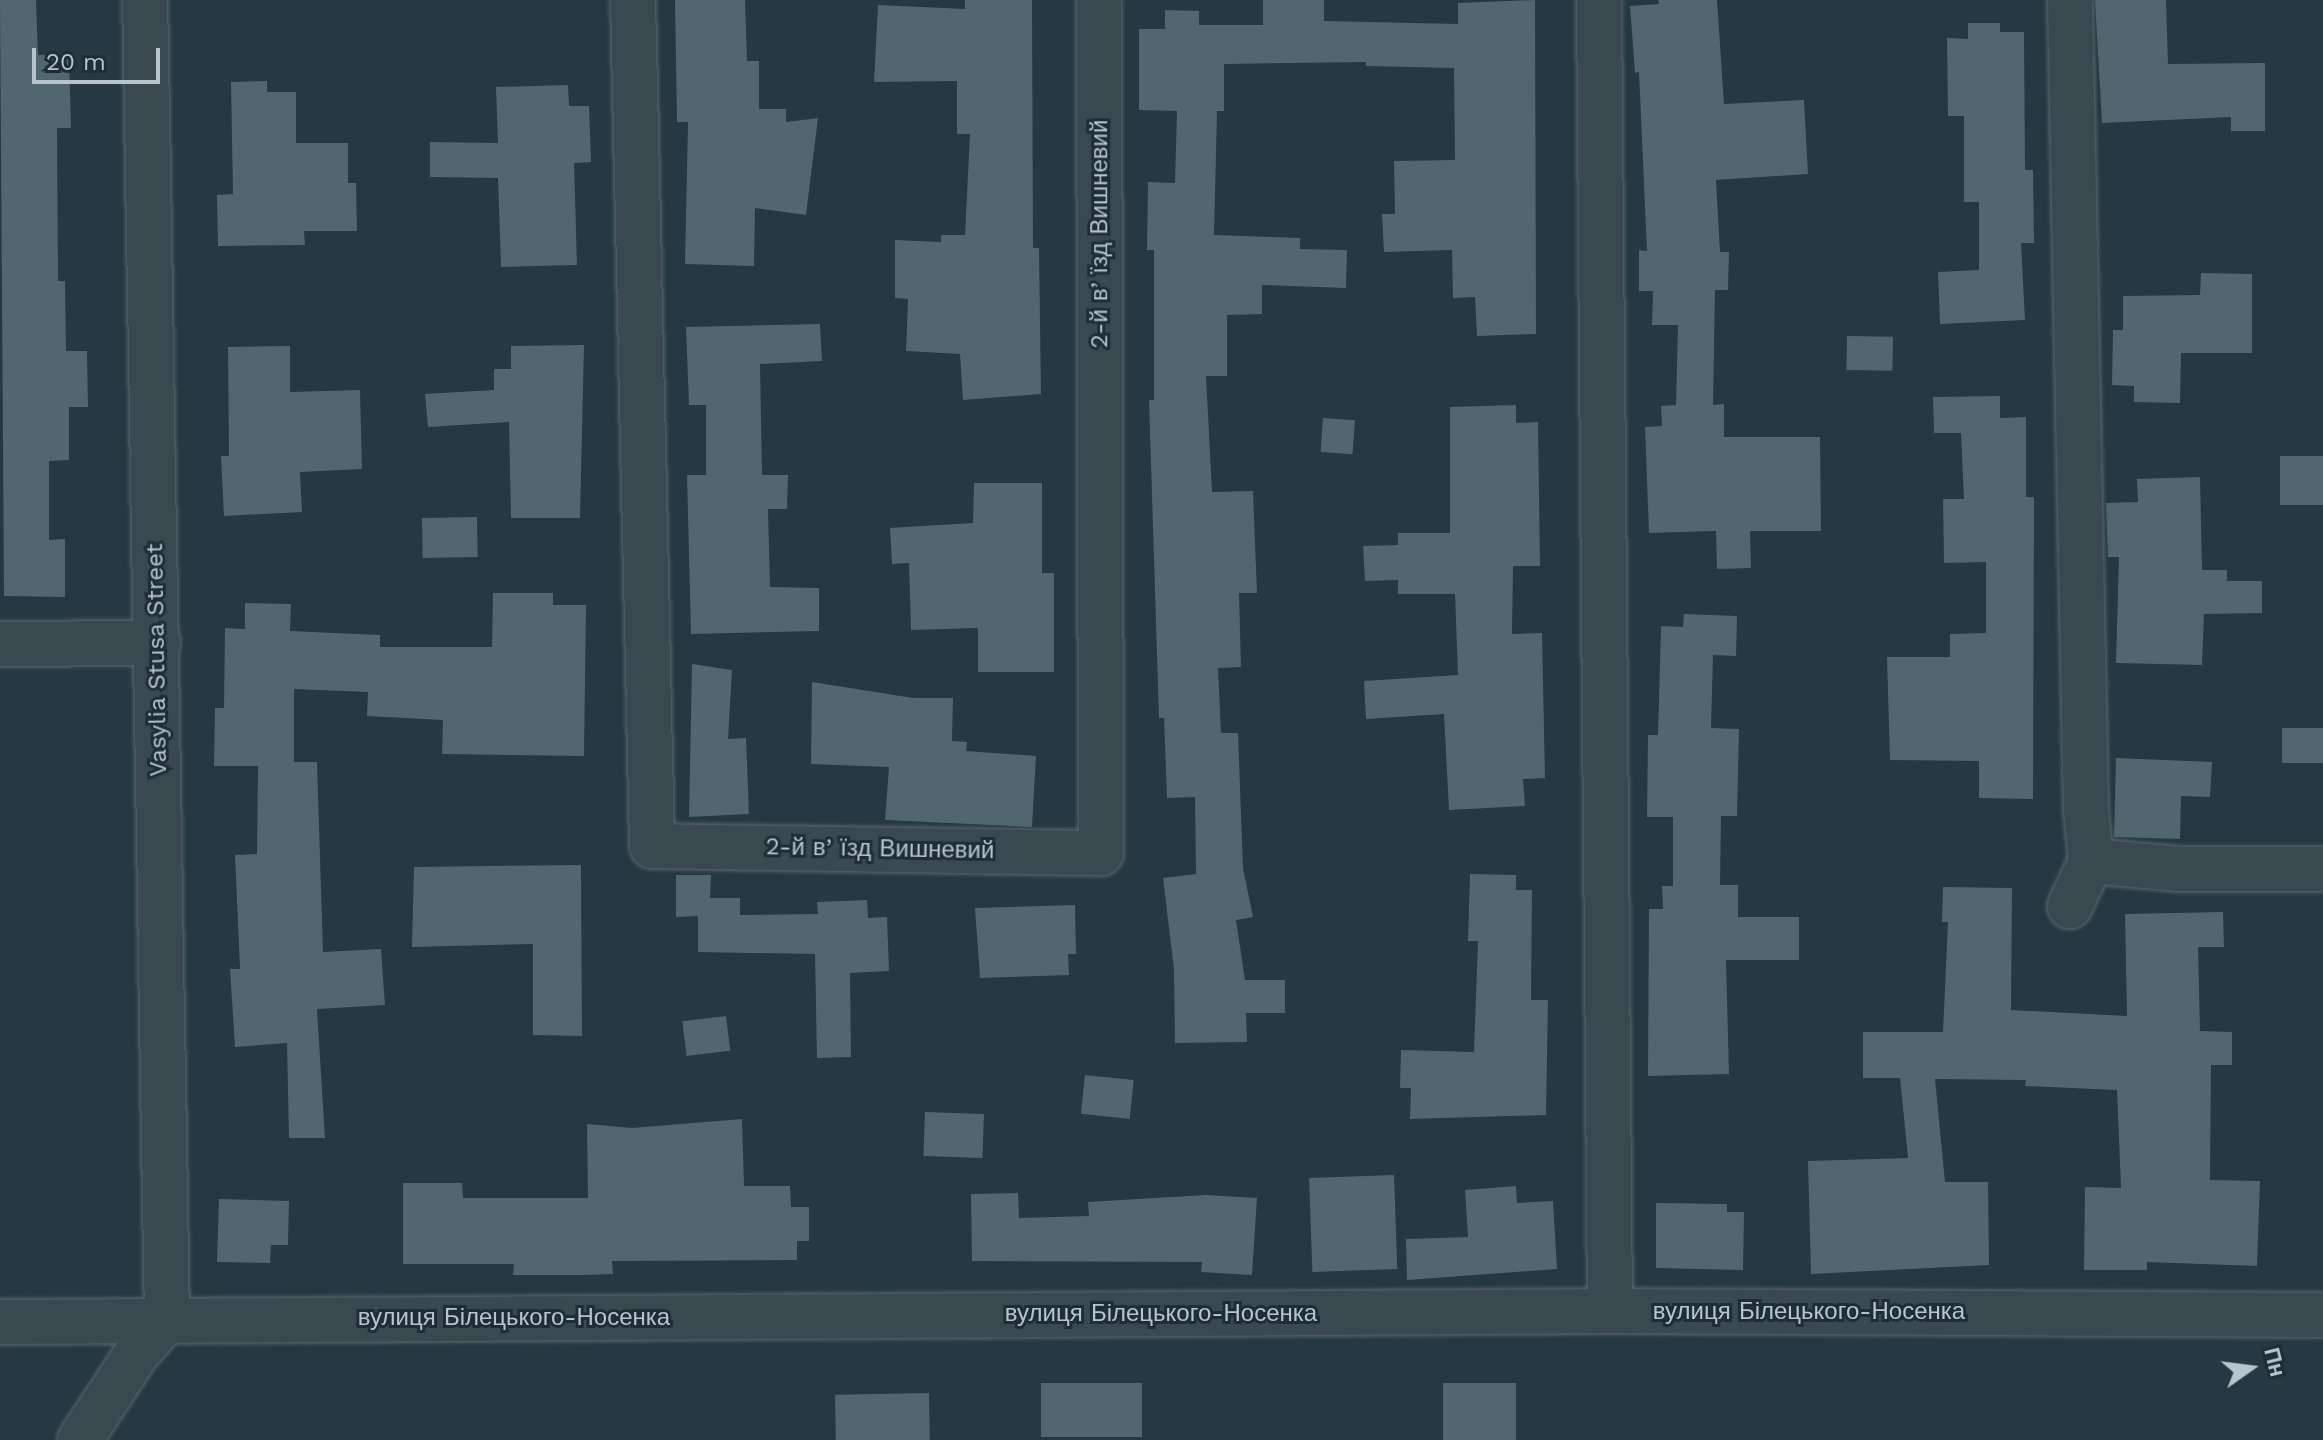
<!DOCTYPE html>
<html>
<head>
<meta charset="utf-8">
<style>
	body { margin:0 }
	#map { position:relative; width:2323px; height:1440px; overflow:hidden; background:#263841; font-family:"Work Sans",sans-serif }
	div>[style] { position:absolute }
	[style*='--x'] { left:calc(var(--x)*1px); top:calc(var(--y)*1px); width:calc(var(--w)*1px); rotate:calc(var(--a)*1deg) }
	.building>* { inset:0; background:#51666e; transform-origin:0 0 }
	.roads { filter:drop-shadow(0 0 2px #58676e) drop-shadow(0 0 2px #58676e) }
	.minor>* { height:44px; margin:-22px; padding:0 22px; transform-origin:22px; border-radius:22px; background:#3a4950 }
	span { translate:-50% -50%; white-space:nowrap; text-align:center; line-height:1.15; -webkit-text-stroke:6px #1f2e36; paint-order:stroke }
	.street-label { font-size:24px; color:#b7c4cb }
	.north { position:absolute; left:2211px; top:1328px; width:80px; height:80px; -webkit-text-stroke:6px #1f2e36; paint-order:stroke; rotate:76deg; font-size:22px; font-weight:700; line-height:32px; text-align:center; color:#b7c4cb }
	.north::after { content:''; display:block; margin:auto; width:28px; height:36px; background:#b7c4cb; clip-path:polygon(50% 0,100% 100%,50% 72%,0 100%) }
	.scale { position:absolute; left:32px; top:48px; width:128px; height:36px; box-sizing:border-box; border:4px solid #b7c4cb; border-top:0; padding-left:10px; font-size:24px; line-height:28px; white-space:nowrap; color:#b7c4cb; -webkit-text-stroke:6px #1f2e36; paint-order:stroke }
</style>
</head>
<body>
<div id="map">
	<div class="building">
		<div style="clip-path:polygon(0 0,36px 0,38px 55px,69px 55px,71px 128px,57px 128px,58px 281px,65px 281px,66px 351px,87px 351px,88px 407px,69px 407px,69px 460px,49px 461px,49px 540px,65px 539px,65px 597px,4px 596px)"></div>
		<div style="clip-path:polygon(675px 0,745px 0,747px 61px,759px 61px,759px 109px,786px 109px,786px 122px,818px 118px,806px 215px,755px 208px,754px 266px,685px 264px,688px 122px,677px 122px)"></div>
		<div style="clip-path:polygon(965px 0,1032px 0,1033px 248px,1039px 248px,1041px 394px,963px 400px,960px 354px,906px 351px,908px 299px,895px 298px,895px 240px,941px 242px,941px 235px,965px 235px,970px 134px,957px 134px,957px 81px,874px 82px,878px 5px,965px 9px)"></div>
		<div style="clip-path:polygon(1263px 0,1324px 0,1324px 21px,1458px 24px,1458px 3px,1535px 0,1536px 334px,1477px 336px,1475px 297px,1453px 298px,1452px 250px,1384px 252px,1382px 214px,1395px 214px,1394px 161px,1455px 160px,1454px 68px,1366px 66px,1366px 62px,1224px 64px,1224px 111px,1217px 111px,1214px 235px,1300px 238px,1300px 249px,1347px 250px,1346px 288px,1262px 285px,1262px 314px,1227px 315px,1227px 376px,1206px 376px,1212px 492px,1253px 491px,1257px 593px,1239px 593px,1241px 667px,1218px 668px,1221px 733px,1238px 733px,1243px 868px,1253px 917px,1236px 920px,1245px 980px,1285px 980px,1285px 1013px,1246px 1013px,1247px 1042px,1175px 1043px,1174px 969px,1163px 878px,1196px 874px,1195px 797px,1167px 798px,1164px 718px,1159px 718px,1149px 400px,1154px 400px,1154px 250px,1147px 250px,1148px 182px,1175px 183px,1177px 111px,1139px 110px,1139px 29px,1165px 29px,1165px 10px,1199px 11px,1199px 25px,1263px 25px)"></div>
		<div style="clip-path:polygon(1658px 0,1717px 0,1724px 104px,1804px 100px,1808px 174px,1716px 180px,1720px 252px,1729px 252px,1728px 290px,1715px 290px,1713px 405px,1724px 404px,1724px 437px,1820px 437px,1821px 531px,1750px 531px,1751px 568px,1717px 569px,1716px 531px,1649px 533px,1645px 427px,1662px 426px,1661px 406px,1676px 405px,1678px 325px,1652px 325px,1653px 291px,1639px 291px,1639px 250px,1647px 251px,1639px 72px,1635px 73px,1630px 6px,1659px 4px)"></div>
		<div style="clip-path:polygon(2095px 0,2166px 0,2168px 64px,2265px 63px,2265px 131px,2231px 131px,2231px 117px,2102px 123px)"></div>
		<div style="clip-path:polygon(1968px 23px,2000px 23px,2000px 32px,2024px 32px,2025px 170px,2033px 170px,2034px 243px,2021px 243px,2025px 320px,1940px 324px,1938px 272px,1979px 270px,1979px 202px,1964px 202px,1964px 116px,1948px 116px,1947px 38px,1968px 39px)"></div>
		<div style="clip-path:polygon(267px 81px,267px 92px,296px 92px,296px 143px,348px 143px,348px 183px,356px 183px,357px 231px,304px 231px,305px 245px,218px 246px,217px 195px,233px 194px,231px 82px)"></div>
		<div style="clip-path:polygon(568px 85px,569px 106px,589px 106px,591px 162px,574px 163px,577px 265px,501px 267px,498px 178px,430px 177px,430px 142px,498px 143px,496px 87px)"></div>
		<div style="clip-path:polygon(2201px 273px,2252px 274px,2252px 353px,2181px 353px,2180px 403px,2134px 402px,2134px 386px,2112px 385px,2113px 330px,2123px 330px,2123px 296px,2200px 295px)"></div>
		<div style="clip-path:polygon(820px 324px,822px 361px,760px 364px,762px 475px,788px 475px,787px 509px,768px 509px,770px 587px,819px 588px,819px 631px,691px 634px,687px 475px,706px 475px,706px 405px,689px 405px,686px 327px)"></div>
		<div style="left:1847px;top:336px;width:46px;height:34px;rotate:1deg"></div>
		<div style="clip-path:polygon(584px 345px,580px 518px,511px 518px,509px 422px,428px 427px,425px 394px,494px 390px,494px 369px,511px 369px,511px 346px)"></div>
		<div style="clip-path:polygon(290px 346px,290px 392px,360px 390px,362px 469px,300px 472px,302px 512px,224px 516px,221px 456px,229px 456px,228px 347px)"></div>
		<div style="clip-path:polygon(2000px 396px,2000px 418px,2026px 417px,2026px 497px,2034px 497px,2033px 799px,1979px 798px,1979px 761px,1890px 760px,1887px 657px,1950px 657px,1950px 634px,1986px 633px,1986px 562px,1944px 563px,1943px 499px,1964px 499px,1961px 433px,1934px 433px,1933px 397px)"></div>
		<div style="clip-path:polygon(1516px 405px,1516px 423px,1538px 422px,1540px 566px,1513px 566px,1512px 634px,1542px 633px,1545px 778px,1523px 779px,1525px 806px,1449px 810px,1444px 714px,1366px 719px,1364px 681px,1458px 675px,1455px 594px,1398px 594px,1398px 580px,1365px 581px,1363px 546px,1398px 545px,1398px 533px,1450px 533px,1450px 407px)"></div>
		<div style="left:1323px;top:418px;width:32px;height:34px;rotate:4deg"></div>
		<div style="left:2280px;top:456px;width:43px;height:49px"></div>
		<div style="clip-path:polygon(2200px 477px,2202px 570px,2227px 570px,2227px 581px,2262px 581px,2262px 613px,2204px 614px,2202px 665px,2116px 663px,2119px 557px,2108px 557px,2106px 503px,2138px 502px,2137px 479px)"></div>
		<div style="clip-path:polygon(974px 483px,1042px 483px,1042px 573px,1054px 573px,1054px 672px,978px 672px,978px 628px,911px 630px,909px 563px,892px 564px,890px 528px,973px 523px)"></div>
		<div style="left:477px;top:517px;width:40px;height:55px;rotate:89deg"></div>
		<div style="clip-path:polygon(493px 593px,553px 593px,553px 605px,586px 605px,584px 756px,442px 754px,443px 720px,367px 716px,368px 692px,294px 689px,294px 762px,317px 762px,323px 952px,381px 949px,385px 1005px,317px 1009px,325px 1138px,289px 1138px,287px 1043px,235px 1047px,230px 969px,240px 969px,235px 855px,257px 854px,258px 766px,214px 766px,215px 708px,224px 708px,225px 628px,245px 629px,245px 603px,291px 604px,290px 631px,380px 635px,380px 647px,492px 647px)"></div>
		<div style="clip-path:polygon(1684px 614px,1737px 616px,1736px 656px,1713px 655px,1711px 728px,1739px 729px,1737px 816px,1721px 816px,1720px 885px,1738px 885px,1738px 917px,1799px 917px,1799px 960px,1726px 960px,1729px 1074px,1648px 1076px,1649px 909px,1663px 909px,1662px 886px,1673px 886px,1673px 817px,1647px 817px,1648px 735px,1658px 735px,1661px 626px,1683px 627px)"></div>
		<div style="clip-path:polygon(692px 664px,732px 670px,728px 739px,746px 738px,749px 814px,689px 817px)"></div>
		<div style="clip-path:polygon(812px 682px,913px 698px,953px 698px,952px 741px,967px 742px,966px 751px,1036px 756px,1032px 827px,885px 820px,889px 767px,811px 764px)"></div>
		<div style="left:2323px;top:728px;width:35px;height:41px;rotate:90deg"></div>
		<div style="clip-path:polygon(2116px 758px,2212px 762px,2210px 797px,2181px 796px,2180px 839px,2114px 837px)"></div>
		<div style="clip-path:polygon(581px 865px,582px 1036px,533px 1035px,533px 944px,412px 947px,414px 867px)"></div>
		<div style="clip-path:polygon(1470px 874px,1516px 875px,1516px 890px,1532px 890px,1531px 1000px,1548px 1000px,1546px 1115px,1410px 1119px,1411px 1088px,1400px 1088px,1401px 1050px,1474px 1052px,1478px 941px,1468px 941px)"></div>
		<div style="clip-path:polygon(676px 875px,711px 875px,710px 898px,740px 898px,740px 915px,818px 914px,817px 902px,867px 900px,868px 918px,887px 917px,889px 971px,850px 973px,851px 1057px,817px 1058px,815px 954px,698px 952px,698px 916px,676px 917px)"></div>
		<div style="clip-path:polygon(1943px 887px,2012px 888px,2011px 1010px,2127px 1016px,2125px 914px,2223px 912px,2224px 947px,2198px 947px,2200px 1031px,2232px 1032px,2232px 1065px,2211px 1065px,2210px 1180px,2260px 1181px,2257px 1266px,2147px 1262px,2147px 1270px,2084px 1270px,2085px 1187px,2121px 1188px,2117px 1090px,2025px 1086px,2026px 1080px,1935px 1079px,1945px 1182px,1988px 1182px,1989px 1265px,1811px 1274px,1808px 1161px,1908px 1158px,1900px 1078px,1863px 1078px,1863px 1032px,1943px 1032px,1948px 922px,1942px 922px)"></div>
		<div style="clip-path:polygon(1075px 905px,1076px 954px,1068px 954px,1069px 975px,980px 978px,975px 908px)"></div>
		<div style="left:726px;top:1016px;width:35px;height:44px;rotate:83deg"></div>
		<div style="left:1085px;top:1075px;width:49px;height:39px;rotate:6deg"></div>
		<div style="left:925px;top:1112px;width:59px;height:44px;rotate:2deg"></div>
		<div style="clip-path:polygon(742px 1119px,744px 1186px,790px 1186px,791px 1207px,809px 1207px,809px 1241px,797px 1241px,797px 1260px,612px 1261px,613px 1274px,582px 1275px,513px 1275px,514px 1264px,403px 1264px,403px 1183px,462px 1183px,463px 1198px,588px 1198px,587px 1124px,632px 1128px)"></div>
		<div style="left:1394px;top:1175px;width:94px;height:85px;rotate:88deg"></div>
		<div style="clip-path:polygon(1516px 1186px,1517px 1203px,1553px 1201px,1557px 1269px,1407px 1280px,1406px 1239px,1468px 1237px,1465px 1190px)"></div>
		<div style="clip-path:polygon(1018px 1193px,1019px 1218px,1089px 1216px,1088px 1202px,1206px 1195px,1257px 1198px,1252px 1275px,1201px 1272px,1202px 1262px,972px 1261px,971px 1194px)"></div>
		<div style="clip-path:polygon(219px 1199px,289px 1201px,288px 1245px,271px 1245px,270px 1263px,217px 1262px)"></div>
		<div style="clip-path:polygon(1656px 1203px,1727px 1204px,1727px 1212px,1744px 1212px,1743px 1270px,1656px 1268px)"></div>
		<div style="left:1041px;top:1383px;width:101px;height:54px"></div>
		<div style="left:1443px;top:1383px;width:73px;height:57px"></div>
		<div style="left:929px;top:1393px;width:47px;height:94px;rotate:89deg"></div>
	</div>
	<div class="roads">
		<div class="minor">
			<div style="--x:633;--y:0;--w:846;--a:88.71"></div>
			<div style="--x:652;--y:846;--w:449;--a:0.9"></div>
			<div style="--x:1101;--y:853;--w:853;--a:-90.13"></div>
			<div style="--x:1599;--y:0;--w:1311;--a:89.52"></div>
			<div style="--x:2070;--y:0;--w:809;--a:88.87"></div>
			<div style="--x:2086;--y:809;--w:52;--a:84.5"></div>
			<div style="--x:2091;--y:861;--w:50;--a:115"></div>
			<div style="--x:0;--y:644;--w:158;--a:-0.4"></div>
			<div style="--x:2091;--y:861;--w:88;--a:5.2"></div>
			<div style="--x:2179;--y:869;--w:144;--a:0"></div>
			<div style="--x:0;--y:1322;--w:1610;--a:-0.39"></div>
			<div style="--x:1610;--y:1311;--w:713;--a:0.32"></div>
			<div style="--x:80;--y:1440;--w:104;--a:-56.8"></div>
			<div style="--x:137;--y:1353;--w:45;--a:-47.7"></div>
			<div style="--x:167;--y:1320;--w:1320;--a:-90.95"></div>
		</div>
	</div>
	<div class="street-label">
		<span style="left:1100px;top:234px;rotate:-90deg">2-й вʼїзд Вишневий</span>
		<span style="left:157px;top:660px;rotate:-91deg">Vasylia Stusa Street</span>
		<span style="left:880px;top:849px;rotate:1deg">2-й вʼїзд Вишневий</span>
		<span style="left:1809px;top:1312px">вулиця Білецького-Носенка</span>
		<span style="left:1161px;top:1314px">вулиця Білецького-Носенка</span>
		<span style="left:514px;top:1318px">вулиця Білецького-Носенка</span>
	</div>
	<div class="north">Пн</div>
	<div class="scale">20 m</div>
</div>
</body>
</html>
